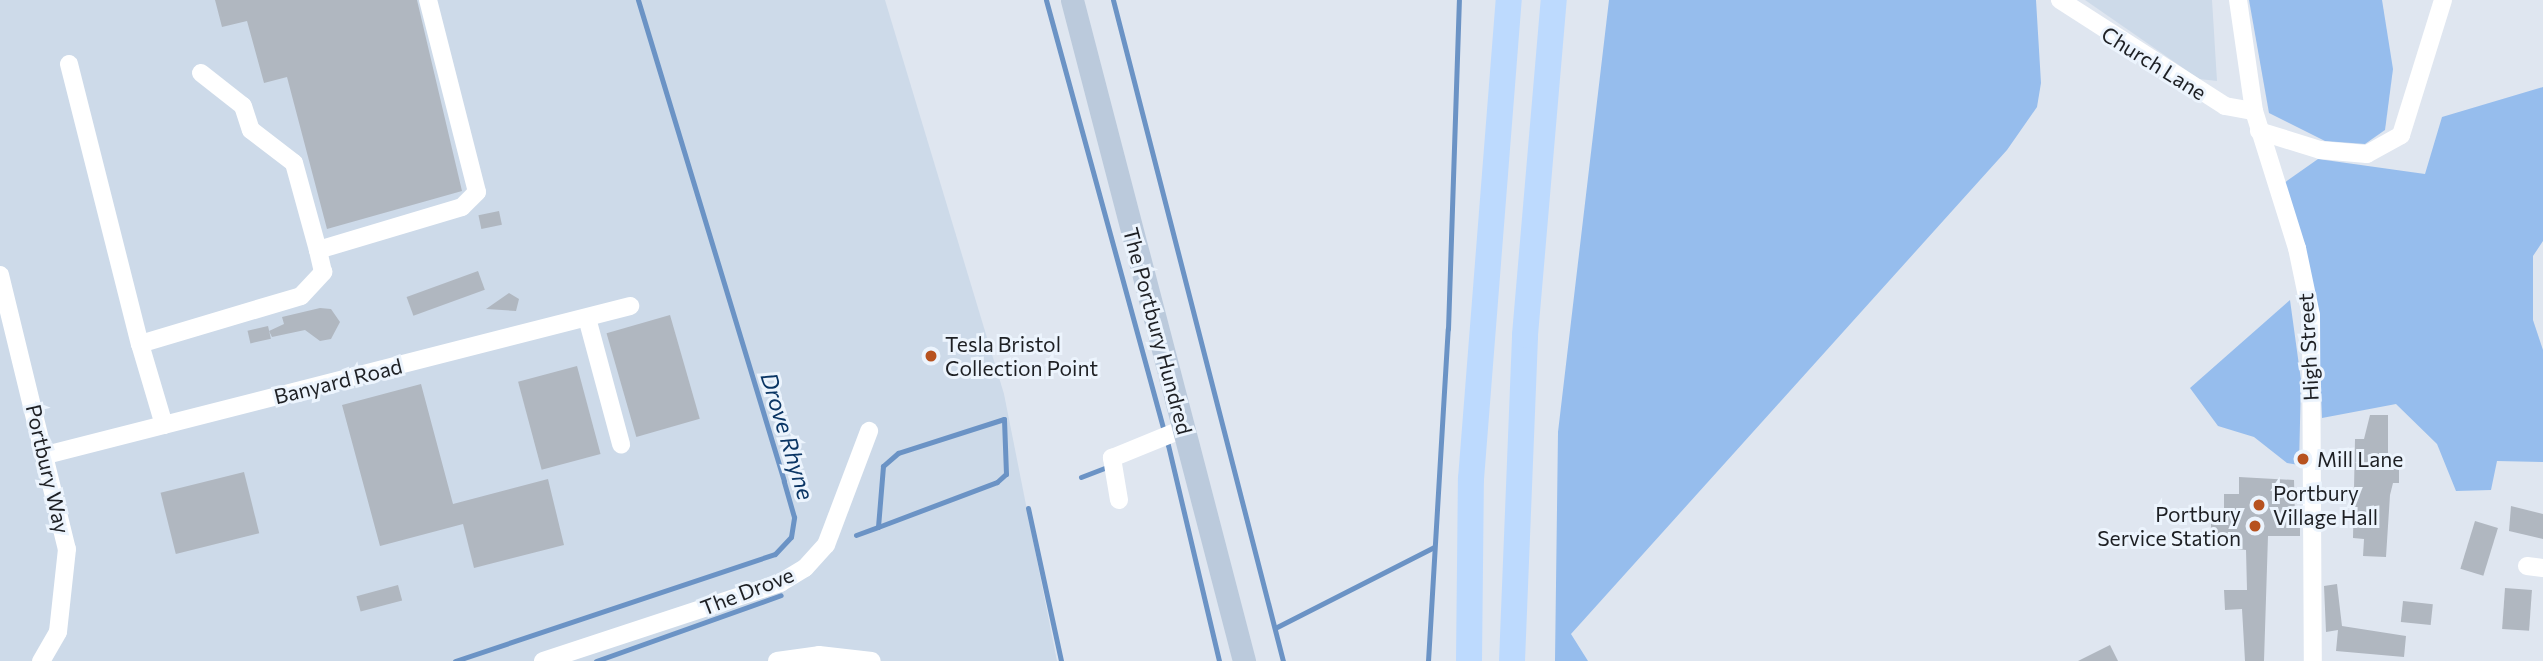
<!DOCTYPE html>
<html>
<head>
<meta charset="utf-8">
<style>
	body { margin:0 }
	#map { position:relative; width:2543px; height:661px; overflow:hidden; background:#dfe6f0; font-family:Commissioner,sans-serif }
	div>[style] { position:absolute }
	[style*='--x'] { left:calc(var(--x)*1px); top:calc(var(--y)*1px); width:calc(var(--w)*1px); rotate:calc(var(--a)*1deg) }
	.built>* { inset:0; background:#cddae9 }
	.green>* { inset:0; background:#96bded }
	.stream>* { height:5px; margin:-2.5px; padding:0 2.5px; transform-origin:2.5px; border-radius:2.5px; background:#6b93c5 }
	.building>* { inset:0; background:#b0b7c0; transform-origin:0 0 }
	.minor>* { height:18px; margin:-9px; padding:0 9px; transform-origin:9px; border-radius:9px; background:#fff }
	.major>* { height:23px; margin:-11.5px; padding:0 11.5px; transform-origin:11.5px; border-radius:11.5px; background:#bbcadc }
	.highway>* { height:26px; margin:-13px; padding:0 13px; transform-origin:13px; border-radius:13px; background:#bddafe }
	.dots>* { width:19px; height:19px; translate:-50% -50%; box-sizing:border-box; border:4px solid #ecf4fd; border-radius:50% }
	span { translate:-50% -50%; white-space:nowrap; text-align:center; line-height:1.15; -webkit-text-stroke:6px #ecf4fd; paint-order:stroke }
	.street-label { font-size:21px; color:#1e2024 }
	.poi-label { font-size:21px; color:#1e2024 }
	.left { translate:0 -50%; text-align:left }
	.right { translate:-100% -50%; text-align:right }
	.water-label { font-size:23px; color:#0a3564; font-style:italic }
</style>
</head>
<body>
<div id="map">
	<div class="built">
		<div style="clip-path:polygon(0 0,885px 0,1004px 394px,1057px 661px,0 661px)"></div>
		<div style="clip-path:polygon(2085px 0,2212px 0,2217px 81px,2199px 79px)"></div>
	</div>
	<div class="green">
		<div style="clip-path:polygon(1609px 0,2036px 0,2041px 83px,2037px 107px,2007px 150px,1571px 634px,1588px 661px,1555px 661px,1558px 432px)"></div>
		<div style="clip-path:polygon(2249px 0,2382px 0,2393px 69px,2385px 130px,2365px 144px,2325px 141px,2269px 113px)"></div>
		<div style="clip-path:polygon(2543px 87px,2543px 241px,2533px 256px,2533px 320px,2543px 350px,2543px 462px,2497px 461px,2491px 490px,2456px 491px,2437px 444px,2396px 404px,2322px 418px,2318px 324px,2284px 183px,2318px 159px,2425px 174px,2442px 117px)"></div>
		<div style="clip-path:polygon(2290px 300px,2301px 380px,2299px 465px,2287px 463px,2254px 437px,2218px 426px,2190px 388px)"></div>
	</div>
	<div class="stream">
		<div style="--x:1046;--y:0;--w:461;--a:74.7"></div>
		<div style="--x:1168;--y:445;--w:222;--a:76.7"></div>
		<div style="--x:1113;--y:0;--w:683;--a:75.58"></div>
		<div style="--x:1081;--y:477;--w:30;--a:-21"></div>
		<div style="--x:1028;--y:508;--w:157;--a:77.8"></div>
		<div style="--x:856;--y:535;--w:23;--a:-20"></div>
		<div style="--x:878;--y:527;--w:127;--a:-20.7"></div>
		<div style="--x:997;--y:482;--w:12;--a:-42"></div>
		<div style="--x:1006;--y:474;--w:55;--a:-92.1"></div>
		<div style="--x:1004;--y:419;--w:111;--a:162.2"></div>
		<div style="--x:898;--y:453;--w:20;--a:139"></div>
		<div style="--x:883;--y:466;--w:61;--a:94.7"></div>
		<div style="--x:1275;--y:628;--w:178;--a:-27"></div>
		<div style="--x:455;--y:661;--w:337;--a:-18.5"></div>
		<div style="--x:775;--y:554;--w:23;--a:-47"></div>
		<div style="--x:791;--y:537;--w:20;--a:-81"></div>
		<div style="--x:794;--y:517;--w:37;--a:-106"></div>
		<div style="--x:784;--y:481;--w:503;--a:-106.88"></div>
		<div style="--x:596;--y:661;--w:196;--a:-19.6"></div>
		<div style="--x:1428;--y:661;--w:333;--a:-86.6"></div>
		<div style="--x:1448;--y:329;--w:329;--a:-88.1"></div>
	</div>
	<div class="building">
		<div style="clip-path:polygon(215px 0,417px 0,462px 191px,327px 229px,287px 77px,264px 83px,247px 21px,222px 27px)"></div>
		<div style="left:499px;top:211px;width:14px;height:21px;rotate:78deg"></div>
		<div style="left:478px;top:271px;width:20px;height:76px;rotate:70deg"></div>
		<div style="clip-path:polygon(509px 293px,519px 299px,516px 311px,486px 309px)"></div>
		<div style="clip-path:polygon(320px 308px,331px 309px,340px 322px,331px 339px,320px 341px,305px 330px,272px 337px,269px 331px,284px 324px,282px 317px)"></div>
		<div style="left:670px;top:315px;width:108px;height:66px;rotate:74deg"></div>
		<div style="left:268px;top:326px;width:13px;height:21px;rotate:77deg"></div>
		<div style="left:577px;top:366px;width:91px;height:61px;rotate:75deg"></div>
		<div style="clip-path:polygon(421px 384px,453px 504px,548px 479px,564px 545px,474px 568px,463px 524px,380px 546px,342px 405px)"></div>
		<div style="clip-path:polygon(2370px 415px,2388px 415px,2388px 461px,2399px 461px,2399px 483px,2393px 483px,2390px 495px,2386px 557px,2363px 556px,2364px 539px,2353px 538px,2355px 439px,2364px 439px)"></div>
		<div style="left:244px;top:472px;width:63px;height:86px;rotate:76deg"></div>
		<div style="clip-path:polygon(2239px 477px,2294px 480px,2295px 516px,2300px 516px,2300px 536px,2268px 536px,2264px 661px,2245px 661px,2242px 609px,2225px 610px,2224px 590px,2247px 590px,2246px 550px,2228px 548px,2228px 536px,2211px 536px,2211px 516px,2224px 516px,2224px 494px,2239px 494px)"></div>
		<div style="clip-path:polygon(2511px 506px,2543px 514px,2543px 539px,2509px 531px)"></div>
		<div style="left:2475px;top:521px;width:24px;height:50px;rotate:17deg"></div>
		<div style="clip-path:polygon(2337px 584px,2342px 626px,2406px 636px,2404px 657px,2336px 651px,2338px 630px,2326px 632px,2324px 586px)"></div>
		<div style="left:398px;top:585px;width:16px;height:43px;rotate:75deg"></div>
		<div style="left:2505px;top:588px;width:27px;height:41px;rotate:4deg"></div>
		<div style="left:2403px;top:601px;width:30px;height:21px;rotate:6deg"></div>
		<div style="clip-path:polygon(2110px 645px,2118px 661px,2078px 661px)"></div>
	</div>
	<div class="minor">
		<div style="--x:2060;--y:0;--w:196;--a:32.7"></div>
		<div style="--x:2225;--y:106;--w:29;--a:10"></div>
		<div style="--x:2238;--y:0;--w:112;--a:81.8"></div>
		<div style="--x:2254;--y:111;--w:144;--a:72.6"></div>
		<div style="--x:2297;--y:248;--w:68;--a:78.2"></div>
		<div style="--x:2311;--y:315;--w:346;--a:89.7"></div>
		<div style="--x:69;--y:64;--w:289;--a:75.8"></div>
		<div style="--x:201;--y:73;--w:53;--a:38.2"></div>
		<div style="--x:243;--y:106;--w:25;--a:72"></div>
		<div style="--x:251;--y:130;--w:54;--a:37.5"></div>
		<div style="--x:294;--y:163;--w:90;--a:74.6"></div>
		<div style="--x:318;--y:250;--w:150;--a:-16.6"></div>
		<div style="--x:462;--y:207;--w:21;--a:-45"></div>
		<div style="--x:477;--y:192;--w:198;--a:-104.3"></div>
		<div style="--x:2259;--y:131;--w:64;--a:17.3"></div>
		<div style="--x:2320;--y:150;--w:47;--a:4.9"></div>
		<div style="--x:2367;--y:154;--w:39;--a:-29"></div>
		<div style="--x:2401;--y:135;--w:141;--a:-72.7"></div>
		<div style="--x:0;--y:275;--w:282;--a:76.3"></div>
		<div style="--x:67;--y:549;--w:83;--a:96.2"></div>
		<div style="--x:58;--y:632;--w:34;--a:120"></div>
		<div style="--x:587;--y:318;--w:131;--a:74.9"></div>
		<div style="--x:164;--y:425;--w:84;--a:-106.5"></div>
		<div style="--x:140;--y:344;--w:168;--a:-16.6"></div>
		<div style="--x:301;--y:296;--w:33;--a:-47"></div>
		<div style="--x:323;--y:272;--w:23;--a:-103"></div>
		<div style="--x:46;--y:455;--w:603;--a:-14.31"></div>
		<div style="--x:1119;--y:500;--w:43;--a:-99.5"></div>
		<div style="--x:1112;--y:458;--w:77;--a:-22.2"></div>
		<div style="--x:2527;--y:566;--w:16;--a:7"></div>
		<div style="--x:543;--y:661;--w:250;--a:-18.2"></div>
		<div style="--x:780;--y:583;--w:29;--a:-31"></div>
		<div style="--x:805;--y:568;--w:31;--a:-48"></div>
		<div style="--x:826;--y:545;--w:122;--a:-69.3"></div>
		<div style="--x:777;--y:661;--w:42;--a:-8.1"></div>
		<div style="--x:819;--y:655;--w:53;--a:6.5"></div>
	</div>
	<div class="major">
		<div style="--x:1072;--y:0;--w:683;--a:75.41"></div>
	</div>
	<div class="highway">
		<div style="--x:1469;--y:661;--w:182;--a:-89.4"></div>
		<div style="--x:1471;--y:479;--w:481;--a:-85.5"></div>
		<div style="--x:1512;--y:661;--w:326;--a:-87.7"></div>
		<div style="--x:1525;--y:335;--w:336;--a:-85.1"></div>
	</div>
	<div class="dots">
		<div style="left:931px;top:356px;background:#b7521f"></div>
		<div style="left:2303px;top:459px;background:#b7521f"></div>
		<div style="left:2259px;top:505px;background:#b7521f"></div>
		<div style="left:2255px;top:526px;background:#b7521f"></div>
	</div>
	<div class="street-label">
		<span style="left:2154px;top:63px;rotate:32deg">Church Lane</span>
		<span style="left:1158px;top:331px;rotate:75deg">The Portbury Hundred</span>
		<span style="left:2308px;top:347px;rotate:-93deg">High Street</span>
		<span style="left:338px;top:381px;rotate:-14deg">Banyard Road</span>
		<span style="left:48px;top:469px;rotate:77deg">Portbury Way</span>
		<span style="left:747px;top:591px;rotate:-21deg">The Drove</span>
	</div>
	<div class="poi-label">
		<span class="left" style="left:945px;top:356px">Tesla Bristol<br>Collection Point</span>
		<span class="left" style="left:2317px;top:459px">Mill Lane</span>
		<span class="left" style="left:2273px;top:505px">Portbury<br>Village Hall</span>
		<span class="right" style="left:2241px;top:526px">Portbury<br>Service Station</span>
	</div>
	<div class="water-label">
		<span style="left:788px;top:436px;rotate:73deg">Drove Rhyne</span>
	</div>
</div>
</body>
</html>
